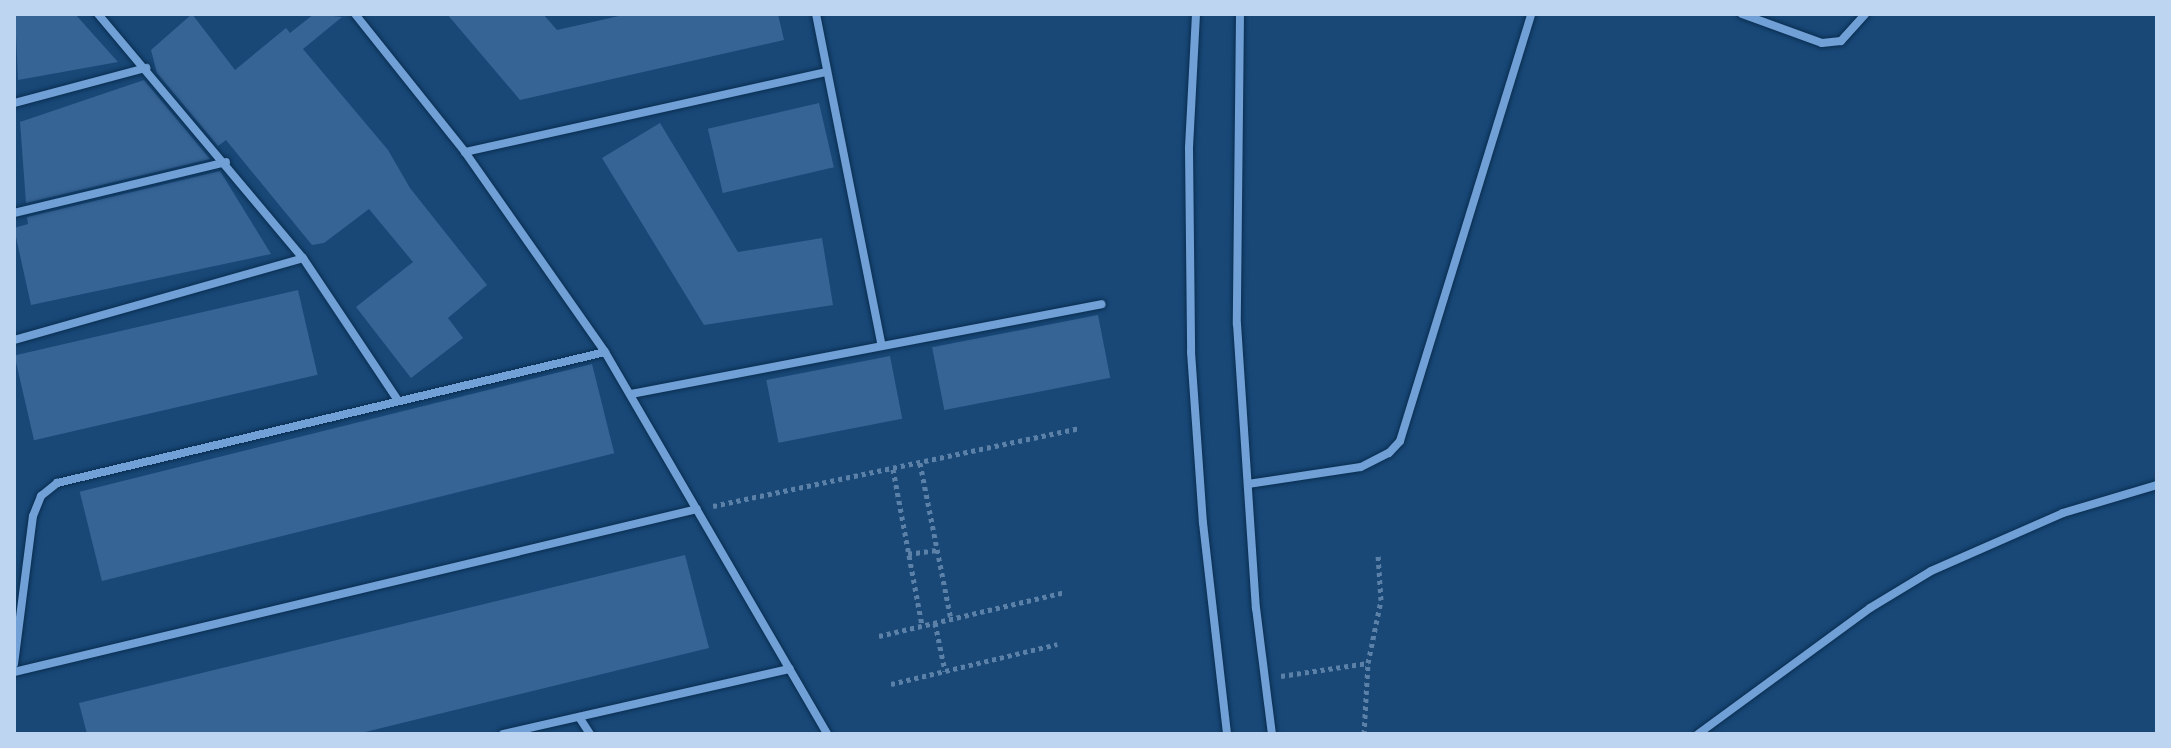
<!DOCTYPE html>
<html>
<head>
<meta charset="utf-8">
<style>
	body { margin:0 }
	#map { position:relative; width:2171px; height:748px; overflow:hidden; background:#194877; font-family:"Work Sans",sans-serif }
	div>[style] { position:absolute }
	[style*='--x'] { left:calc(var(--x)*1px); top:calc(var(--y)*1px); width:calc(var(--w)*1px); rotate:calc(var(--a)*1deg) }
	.building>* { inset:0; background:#366495; transform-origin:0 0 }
	.path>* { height:5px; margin-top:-2.5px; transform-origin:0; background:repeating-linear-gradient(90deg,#5b81a8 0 4px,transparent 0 8px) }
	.roads { filter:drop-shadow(0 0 2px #092d50) drop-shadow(0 0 2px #092d50) }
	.street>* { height:8px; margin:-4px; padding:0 4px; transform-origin:4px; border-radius:4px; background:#70a0d5 }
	span { translate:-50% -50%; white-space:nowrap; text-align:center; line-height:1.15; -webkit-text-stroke:6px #1a2e43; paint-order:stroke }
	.frame { position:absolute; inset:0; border:16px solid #bdd5f1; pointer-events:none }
</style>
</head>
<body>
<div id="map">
	<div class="building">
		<div style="clip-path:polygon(15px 14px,75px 14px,118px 62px,18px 80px)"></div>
		<div style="clip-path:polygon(192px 14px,235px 70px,286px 28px,290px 33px,314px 14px,342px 17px,303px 49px,388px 150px,410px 188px,487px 285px,448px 318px,463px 338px,411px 378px,356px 307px,413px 262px,369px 209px,324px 243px,312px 245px,226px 140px,218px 146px,157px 73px,151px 50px)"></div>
		<div style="clip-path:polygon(447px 14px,543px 14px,557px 30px,628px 14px,778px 14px,784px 40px,520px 100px)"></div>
		<div style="clip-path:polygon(144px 80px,210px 159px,26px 203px,20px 122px)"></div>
		<div style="left:819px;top:103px;width:66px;height:114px;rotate:77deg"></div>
		<div style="clip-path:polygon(660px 123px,738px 252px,822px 238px,833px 305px,704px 325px,602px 158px)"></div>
		<div style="clip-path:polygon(220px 171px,271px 254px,31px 305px,14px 228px,28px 224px,27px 217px)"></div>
		<div style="left:298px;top:290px;width:87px;height:291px;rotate:77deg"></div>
		<div style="left:1098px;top:315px;width:64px;height:169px;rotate:79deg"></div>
		<div style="left:890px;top:356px;width:64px;height:126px;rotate:79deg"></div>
		<div style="left:592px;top:364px;width:92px;height:528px;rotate:76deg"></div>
		<div style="clip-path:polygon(685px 555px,709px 648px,357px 734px,87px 734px,79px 703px)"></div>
	</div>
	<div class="path">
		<div style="--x:920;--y:463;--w:159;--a:78.8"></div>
		<div style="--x:893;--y:469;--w:160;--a:79.5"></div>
		<div style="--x:713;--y:506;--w:375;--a:-12"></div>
		<div style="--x:908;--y:554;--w:29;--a:-8"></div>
		<div style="--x:935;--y:623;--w:49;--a:78.2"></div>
		<div style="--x:879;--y:636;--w:191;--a:-13.3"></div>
		<div style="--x:1281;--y:676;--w:88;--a:-8.5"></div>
		<div style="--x:891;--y:684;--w:171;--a:-13.5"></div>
		<div style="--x:1364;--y:734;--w:71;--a:-86.8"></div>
		<div style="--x:1368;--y:663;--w:64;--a:-78.3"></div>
		<div style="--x:1381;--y:600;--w:45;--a:-93.8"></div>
	</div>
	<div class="roads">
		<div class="street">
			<div style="--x:98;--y:14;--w:319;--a:50"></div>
			<div style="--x:303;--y:258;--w:169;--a:56.3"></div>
			<div style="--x:355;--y:14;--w:176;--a:51.4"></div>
			<div style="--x:465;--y:152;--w:244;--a:55"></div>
			<div style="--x:605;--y:352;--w:442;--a:59.8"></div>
			<div style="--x:816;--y:14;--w:338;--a:78.8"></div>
			<div style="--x:1196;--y:14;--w:135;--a:93"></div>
			<div style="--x:1189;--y:149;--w:203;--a:89.4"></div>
			<div style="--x:1191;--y:352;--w:171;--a:86"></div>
			<div style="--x:1203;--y:523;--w:212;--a:83.5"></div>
			<div style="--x:1240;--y:14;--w:310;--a:90.6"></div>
			<div style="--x:1237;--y:324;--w:285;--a:86.2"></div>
			<div style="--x:1256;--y:608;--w:127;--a:82.8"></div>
			<div style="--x:1742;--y:14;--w:85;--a:19.9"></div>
			<div style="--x:1822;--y:43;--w:19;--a:-6"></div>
			<div style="--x:1841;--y:41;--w:36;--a:-48"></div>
			<div style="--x:14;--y:103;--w:137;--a:-14.9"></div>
			<div style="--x:465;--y:152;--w:370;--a:-12.5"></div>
			<div style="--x:14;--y:213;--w:218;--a:-13.5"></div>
			<div style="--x:14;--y:340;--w:300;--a:-15.8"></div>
			<div style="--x:631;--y:394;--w:479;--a:-10.8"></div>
			<div style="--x:1248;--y:484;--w:114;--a:-8.6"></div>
			<div style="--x:1361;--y:467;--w:31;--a:-27"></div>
			<div style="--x:1389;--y:453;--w:16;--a:-47"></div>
			<div style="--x:1400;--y:441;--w:447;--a:-72.9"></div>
			<div style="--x:14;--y:664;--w:149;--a:-82.7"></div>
			<div style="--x:33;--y:516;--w:22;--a:-68"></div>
			<div style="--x:41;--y:496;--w:21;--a:-39"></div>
			<div style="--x:57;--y:483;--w:563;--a:-13.44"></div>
			<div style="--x:14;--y:672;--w:702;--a:-13.42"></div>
			<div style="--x:579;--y:717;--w:20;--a:57"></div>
			<div style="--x:503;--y:734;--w:294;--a:-12.8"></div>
			<div style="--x:1698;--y:734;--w:213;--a:-36.2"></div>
			<div style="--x:1870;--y:608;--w:71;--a:-31.2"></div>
			<div style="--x:1931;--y:571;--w:144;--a:-23.7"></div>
			<div style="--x:2063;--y:513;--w:98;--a:-16.6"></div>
		</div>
	</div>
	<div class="frame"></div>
</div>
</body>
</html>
